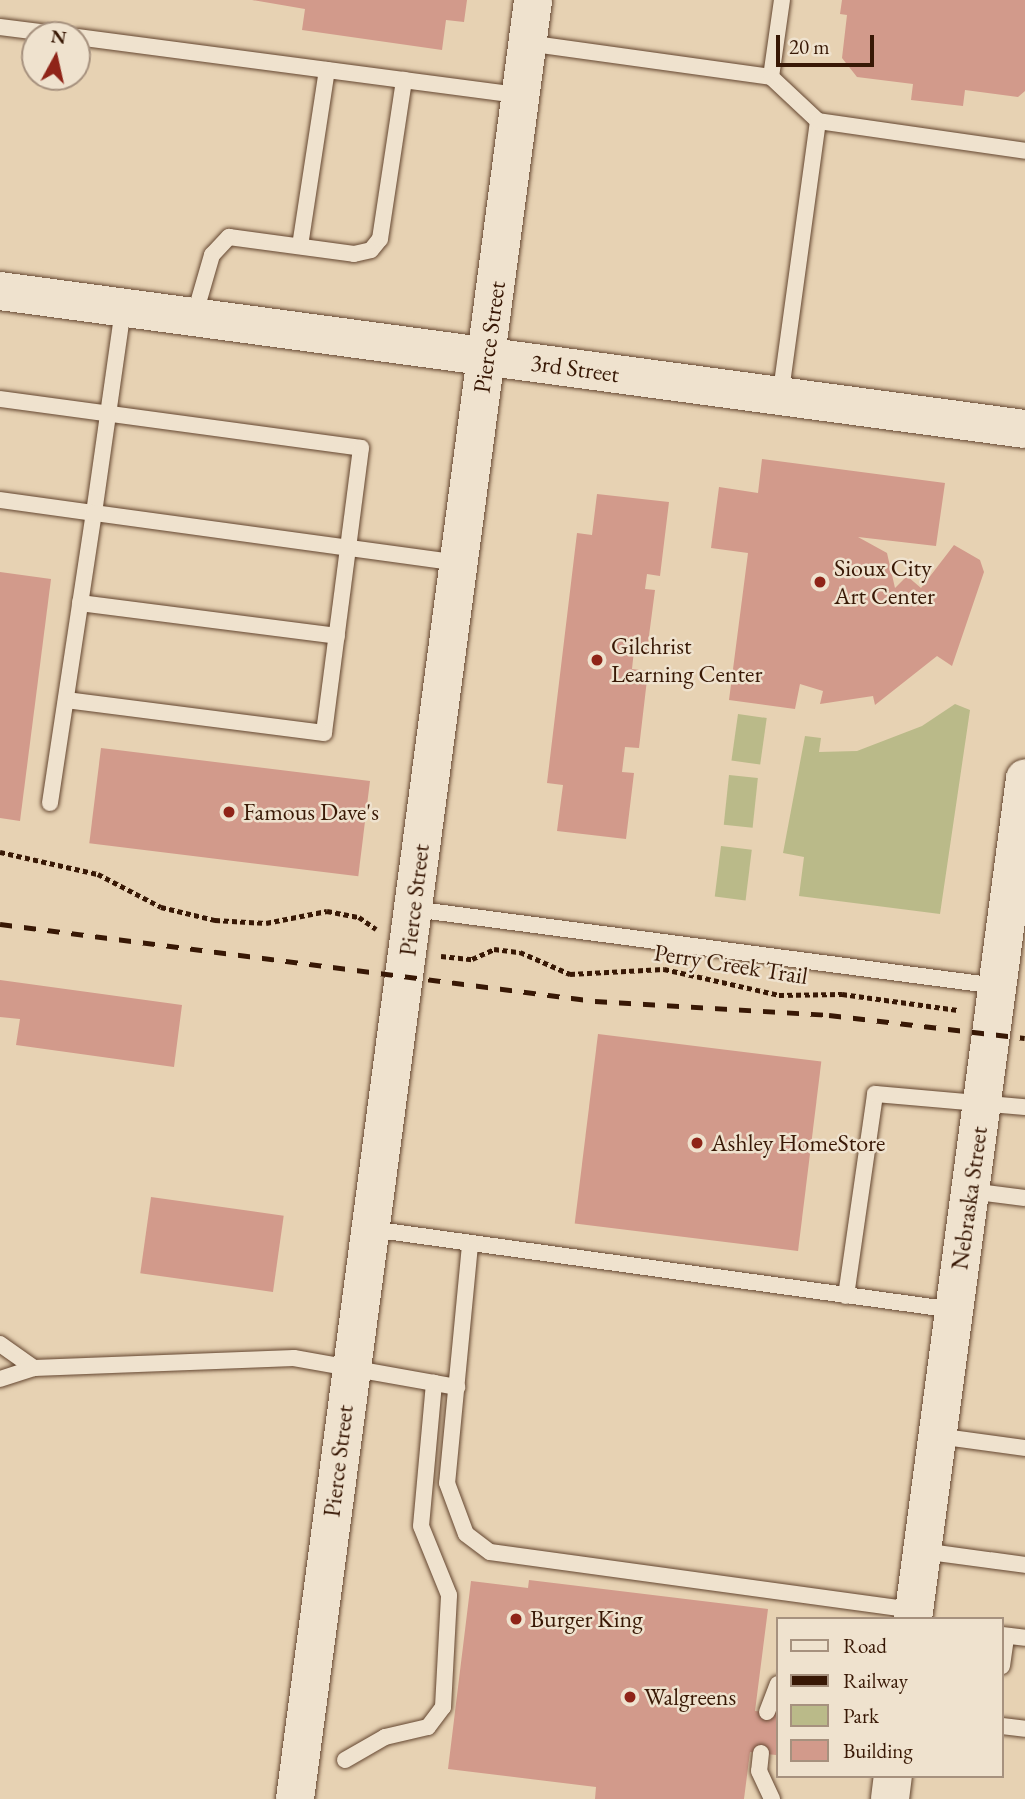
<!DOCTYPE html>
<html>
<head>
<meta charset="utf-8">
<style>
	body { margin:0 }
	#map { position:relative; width:1025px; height:1799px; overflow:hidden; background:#e7d2b3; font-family:"EB Garamond",serif }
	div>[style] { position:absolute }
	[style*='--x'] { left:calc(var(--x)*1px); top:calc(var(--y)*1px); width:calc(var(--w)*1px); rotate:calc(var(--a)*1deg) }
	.green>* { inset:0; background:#baba89; transform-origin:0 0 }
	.building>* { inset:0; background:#d29a8b; transform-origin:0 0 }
	.path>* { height:4.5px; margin-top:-2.25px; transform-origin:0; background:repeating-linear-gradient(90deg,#381805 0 5px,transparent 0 8.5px) }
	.roads { filter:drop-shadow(0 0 2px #644630) drop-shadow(0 0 2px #644630) }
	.service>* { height:16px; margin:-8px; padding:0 8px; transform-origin:8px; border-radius:8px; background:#efe2ce }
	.secondary>* { height:38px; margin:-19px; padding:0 19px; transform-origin:19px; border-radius:19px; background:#efe2ce }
	.rail>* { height:5px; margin-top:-2.5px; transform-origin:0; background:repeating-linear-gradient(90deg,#381805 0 12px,transparent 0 24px) }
	.dots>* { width:19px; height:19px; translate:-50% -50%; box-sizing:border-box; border:4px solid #efe2ce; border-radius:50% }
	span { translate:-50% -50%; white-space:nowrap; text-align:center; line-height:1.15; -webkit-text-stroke:5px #efe2ce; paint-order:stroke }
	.street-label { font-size:24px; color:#381805 }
	.poi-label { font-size:24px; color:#381805 }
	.left { translate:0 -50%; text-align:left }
	.legend { position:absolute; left:776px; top:1617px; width:228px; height:161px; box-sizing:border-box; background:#efe2ce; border:2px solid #a6917e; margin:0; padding:9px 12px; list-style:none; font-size:21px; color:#381805 }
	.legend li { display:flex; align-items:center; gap:14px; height:35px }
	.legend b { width:35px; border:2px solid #a6917e }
	.north { position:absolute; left:21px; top:21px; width:70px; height:70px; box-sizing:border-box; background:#efe2ce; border:2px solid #a6917e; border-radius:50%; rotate:8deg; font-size:19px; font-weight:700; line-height:28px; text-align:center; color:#381805 }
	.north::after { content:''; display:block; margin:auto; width:24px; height:32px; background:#8f2418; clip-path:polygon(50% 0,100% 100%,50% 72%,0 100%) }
	.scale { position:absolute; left:776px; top:35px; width:98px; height:32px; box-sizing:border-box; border:4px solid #381805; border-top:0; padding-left:9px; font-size:21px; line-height:24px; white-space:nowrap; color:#381805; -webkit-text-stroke:5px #efe2ce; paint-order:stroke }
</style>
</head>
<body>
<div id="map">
	<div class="green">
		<div style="clip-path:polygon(955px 704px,970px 710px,940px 914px,799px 896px,804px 857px,783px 853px,805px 736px,821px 738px,819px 752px,857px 751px,922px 726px)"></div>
		<div style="left:738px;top:714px;width:29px;height:47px;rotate:8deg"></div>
		<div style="left:729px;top:775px;width:29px;height:50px;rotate:6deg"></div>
		<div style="left:721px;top:846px;width:31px;height:51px;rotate:7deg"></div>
	</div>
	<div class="building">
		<div style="clip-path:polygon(252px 0,467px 0,464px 22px,446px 20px,442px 50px,302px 30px,305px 9px)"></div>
		<div style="clip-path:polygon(842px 0,1025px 0,1025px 91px,1018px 97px,965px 90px,963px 106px,911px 100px,913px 84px,857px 77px,842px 58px,847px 15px,840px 14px)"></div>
		<div style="clip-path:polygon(762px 459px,945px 483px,936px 546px,858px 537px,887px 553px,895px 588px,907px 576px,921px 588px,954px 545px,980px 560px,984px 572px,952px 666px,937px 656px,875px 705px,873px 696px,820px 704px,823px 691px,800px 684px,795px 709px,729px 700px,748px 553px,711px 548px,719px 487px,758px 493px)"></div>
		<div style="clip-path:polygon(597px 494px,669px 502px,660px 576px,647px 574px,645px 589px,655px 590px,647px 651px,634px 650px,632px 669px,648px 671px,639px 748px,625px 747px,622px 772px,634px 773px,626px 839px,557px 831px,563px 785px,547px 783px,577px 533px,592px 535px)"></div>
		<div style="clip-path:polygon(0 572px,51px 579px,20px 821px,0 818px)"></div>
		<div style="left:101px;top:748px;width:271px;height:96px;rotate:7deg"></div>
		<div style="clip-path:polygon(0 980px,182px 1005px,174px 1067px,16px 1045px,20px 1019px,0 1017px)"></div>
		<div style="left:598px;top:1034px;width:225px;height:191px;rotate:7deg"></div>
		<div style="left:151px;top:1197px;width:134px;height:77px;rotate:8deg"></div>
		<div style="clip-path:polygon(529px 1580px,768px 1609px,755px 1711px,778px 1713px,776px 1755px,750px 1752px,744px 1799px,595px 1799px,596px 1787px,448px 1769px,471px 1581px,528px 1588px)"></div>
	</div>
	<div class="path">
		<div style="--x:0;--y:852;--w:100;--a:12.7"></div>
		<div style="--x:98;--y:874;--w:71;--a:27.6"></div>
		<div style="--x:161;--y:907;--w:56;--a:13.5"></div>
		<div style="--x:215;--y:920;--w:51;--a:3.4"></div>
		<div style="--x:266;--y:923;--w:62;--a:-11.1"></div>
		<div style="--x:327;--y:911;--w:33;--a:11"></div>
		<div style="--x:359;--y:917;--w:21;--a:35"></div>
		<div style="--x:441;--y:956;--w:31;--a:6"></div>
		<div style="--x:472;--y:959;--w:24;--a:-24"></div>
		<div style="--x:494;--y:949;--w:26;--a:7"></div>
		<div style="--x:520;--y:952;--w:55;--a:23.7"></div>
		<div style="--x:570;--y:974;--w:94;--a:-3"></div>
		<div style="--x:664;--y:969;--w:118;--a:12.7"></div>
		<div style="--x:779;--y:995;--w:63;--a:-0.9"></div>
		<div style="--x:842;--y:994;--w:117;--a:7.9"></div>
	</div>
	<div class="roads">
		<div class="service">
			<div style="--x:0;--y:27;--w:64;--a:7.2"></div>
			<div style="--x:77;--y:37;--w:447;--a:7.5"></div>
			<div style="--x:527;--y:43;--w:246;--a:7.9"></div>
			<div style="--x:771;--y:77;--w:78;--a:-81.9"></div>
			<div style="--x:771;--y:77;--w:64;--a:43.1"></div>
			<div style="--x:818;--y:121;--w:280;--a:97.8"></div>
			<div style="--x:818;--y:121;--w:209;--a:8.2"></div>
			<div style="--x:300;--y:246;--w:178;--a:-81.3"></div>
			<div style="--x:194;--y:317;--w:65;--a:-73.8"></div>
			<div style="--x:212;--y:255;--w:25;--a:-47"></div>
			<div style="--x:229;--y:237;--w:126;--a:7.7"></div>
			<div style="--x:354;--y:254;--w:17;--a:-13"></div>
			<div style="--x:371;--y:250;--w:14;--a:-51"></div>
			<div style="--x:380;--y:239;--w:161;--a:-81.4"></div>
			<div style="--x:0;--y:399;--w:364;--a:7.7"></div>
			<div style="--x:361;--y:448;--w:287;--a:97.4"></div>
			<div style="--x:324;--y:733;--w:260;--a:-172.7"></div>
			<div style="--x:0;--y:500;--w:95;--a:7.9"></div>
			<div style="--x:94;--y:513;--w:207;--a:-81.9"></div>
			<div style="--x:80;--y:603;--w:259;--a:7.3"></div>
			<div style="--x:50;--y:803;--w:293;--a:-81.4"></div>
			<div style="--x:94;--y:513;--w:368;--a:7.8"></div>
			<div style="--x:413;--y:909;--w:589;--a:7.51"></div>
			<div style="--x:970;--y:1191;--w:55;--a:7.3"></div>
			<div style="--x:371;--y:1229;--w:589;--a:7.91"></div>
			<div style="--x:470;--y:1245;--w:239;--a:95.5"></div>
			<div style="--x:447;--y:1483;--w:54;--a:69.6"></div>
			<div style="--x:466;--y:1534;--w:30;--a:37"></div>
			<div style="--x:490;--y:1552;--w:428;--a:7.8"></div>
			<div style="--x:846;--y:1296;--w:204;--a:-81.8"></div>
			<div style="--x:875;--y:1094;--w:151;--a:5"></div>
			<div style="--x:0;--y:1344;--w:42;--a:35.2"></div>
			<div style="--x:0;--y:1379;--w:36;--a:-18"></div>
			<div style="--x:34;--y:1368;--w:260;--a:-2.2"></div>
			<div style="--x:294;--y:1358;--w:166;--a:10.1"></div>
			<div style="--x:937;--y:1436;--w:89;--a:7.8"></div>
			<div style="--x:922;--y:1551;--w:104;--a:7.7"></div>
			<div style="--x:1002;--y:1635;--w:23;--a:7"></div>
			<div style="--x:1002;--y:1666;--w:30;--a:-82"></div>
			<div style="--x:767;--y:1712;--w:30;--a:-69"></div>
			<div style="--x:1002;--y:1726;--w:23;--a:7"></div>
			<div style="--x:761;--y:1753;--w:18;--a:96"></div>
			<div style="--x:759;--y:1771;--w:31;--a:65"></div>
			<div style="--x:345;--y:1760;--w:46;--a:-29.9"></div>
			<div style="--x:385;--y:1737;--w:44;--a:-13.1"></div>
			<div style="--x:428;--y:1727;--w:25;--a:-53"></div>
			<div style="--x:443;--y:1707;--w:112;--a:-86.9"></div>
			<div style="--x:449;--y:1595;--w:74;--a:-112.1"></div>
			<div style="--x:421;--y:1526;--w:144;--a:-84.8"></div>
		</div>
		<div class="secondary">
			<div style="--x:0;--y:291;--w:1034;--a:7.67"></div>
			<div style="--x:913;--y:1619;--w:848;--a:-82.41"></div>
			<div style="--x:295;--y:1799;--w:1815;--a:-82.46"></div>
			<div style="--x:890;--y:1799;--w:23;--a:-83"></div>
		</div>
	</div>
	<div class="rail">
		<div style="--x:0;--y:924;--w:600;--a:7.37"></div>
		<div style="--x:595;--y:1001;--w:234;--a:3.4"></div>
		<div style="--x:829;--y:1015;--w:197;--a:6.7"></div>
	</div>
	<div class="dots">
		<div style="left:820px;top:582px;background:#8f2418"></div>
		<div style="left:597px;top:660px;background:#8f2418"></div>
		<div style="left:229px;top:812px;background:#8f2418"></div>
		<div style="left:697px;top:1143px;background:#8f2418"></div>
		<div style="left:516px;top:1619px;background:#8f2418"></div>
		<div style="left:630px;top:1697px;background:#8f2418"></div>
	</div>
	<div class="street-label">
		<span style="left:489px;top:337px;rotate:-82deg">Pierce Street</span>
		<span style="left:575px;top:368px;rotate:8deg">3rd Street</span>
		<span style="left:414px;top:900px;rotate:-83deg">Pierce Street</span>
		<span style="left:731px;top:964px;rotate:9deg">Perry Creek Trail</span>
		<span style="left:969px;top:1198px;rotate:-82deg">Nebraska Street</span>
		<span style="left:338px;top:1461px;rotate:-83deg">Pierce Street</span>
	</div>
	<div class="poi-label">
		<span class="left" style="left:834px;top:582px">Sioux City<br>Art Center</span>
		<span class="left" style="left:611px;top:660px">Gilchrist<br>Learning Center</span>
		<span class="left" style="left:243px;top:812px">Famous Dave's</span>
		<span class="left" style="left:711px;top:1143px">Ashley HomeStore</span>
		<span class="left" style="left:530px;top:1619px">Burger King</span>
		<span class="left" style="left:644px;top:1697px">Walgreens</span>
	</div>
	<ul class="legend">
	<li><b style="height:9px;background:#efe2ce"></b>Road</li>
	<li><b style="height:9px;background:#381805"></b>Railway</li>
	<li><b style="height:19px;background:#baba89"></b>Park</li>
	<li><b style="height:19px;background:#d29a8b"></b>Building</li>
	</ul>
	<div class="north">N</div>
	<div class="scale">20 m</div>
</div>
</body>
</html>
